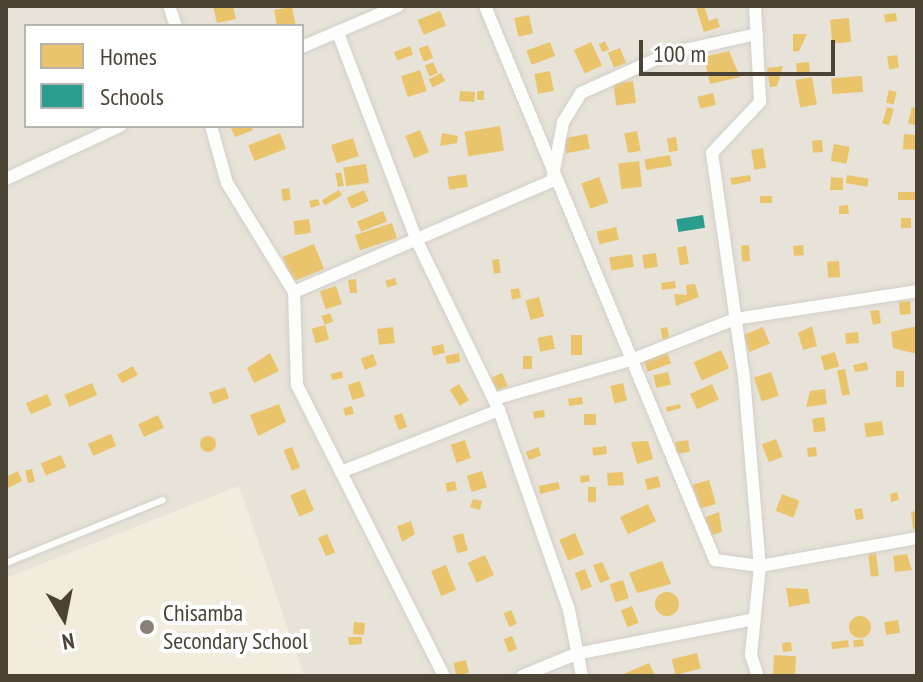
<!DOCTYPE html>
<html>
<head>
<meta charset="utf-8">
<style>
	body { margin:0 }
	#map { position:relative; width:923px; height:682px; overflow:hidden; background:#f3f1ec; font-family:"PT Sans Narrow",sans-serif }
	div>[style] { position:absolute }
	[style*='--x'] { left:calc(var(--x)*1px); top:calc(var(--y)*1px); width:calc(var(--w)*1px); rotate:calc(var(--a)*1deg) }
	.residential>* { inset:0; background:#e8e3d9 }
	.education>* { inset:0; background:#f2ecde }
	.homes>* { inset:0; background:#e9c46a; transform-origin:0 0 }
	.round { border-radius:50% }
	.schools>* { inset:0; background:#2a9d8f; transform-origin:0 0 }
	.roads { filter:drop-shadow(0 0 2px #d1cfc9) drop-shadow(0 0 2px #d1cfc9) }
	.service>* { height:6px; margin:-3px; padding:0 3px; transform-origin:3px; border-radius:3px; background:#fdfdfc }
	.minor>* { height:12px; margin:-6px; padding:0 6px; transform-origin:6px; border-radius:6px; background:#fdfdfc }
	.dots>* { width:22px; height:22px; translate:-50% -50%; box-sizing:border-box; border:4px solid #fff; border-radius:50% }
	span { translate:-50% -50%; white-space:nowrap; text-align:center; line-height:1.15; -webkit-text-stroke:8px #fff; paint-order:stroke }
	.poi-label { font-size:24px; color:#4b4336 }
	.left { translate:0 -50%; text-align:left }
	.frame { position:absolute; inset:0; border:8px solid #4b4336; pointer-events:none }
	.legend { position:absolute; left:24px; top:24px; width:280px; height:104px; box-sizing:border-box; background:#fff; border:2px solid #b7b4af; margin:0; padding:10px 14px; list-style:none; font-size:24px; color:#4b4336 }
	.legend li { display:flex; align-items:center; gap:16px; height:40px }
	.legend b { width:40px; border:2px solid #b7b4af }
	.north { position:absolute; left:24px; top:578px; width:80px; height:80px; -webkit-text-stroke:6px #fff; paint-order:stroke; rotate:170deg; font-size:22px; font-weight:700; line-height:32px; text-align:center; color:#4b4336 }
	.north::after { content:''; display:block; margin:auto; width:28px; height:36px; background:#4b4336; clip-path:polygon(50% 0,100% 100%,50% 72%,0 100%) }
	.scale { position:absolute; left:639px; top:40px; width:196px; height:36px; box-sizing:border-box; border:4px solid #4b4336; border-top:0; padding-left:10px; font-size:24px; line-height:28px; white-space:nowrap; color:#4b4336; -webkit-text-stroke:6px #fff; paint-order:stroke }
</style>
</head>
<body>
<div id="map">
	<div class="residential">
		<div style="clip-path:polygon(evenodd,6px 6px,917px 6px,917px 676px,6px 676px,6px 6px,26px 26px,302px 26px,302px 126px,26px 126px,26px 26px)"></div>
	</div>
	<div class="education">
		<div style="clip-path:polygon(239px 486px,304px 676px,6px 676px,6px 578px)"></div>
	</div>
	<div class="homes">
		<div style="clip-path:polygon(213px 6px,233px 6px,236px 19px,217px 23px)"></div>
		<div style="clip-path:polygon(704px 6px,709px 21px,717px 18px,720px 27px,704px 32px,696px 7px)"></div>
		<div style="clip-path:polygon(292px 7px,296px 26px,277px 26px,274px 10px)"></div>
		<div style="left:440px;top:11px;width:16px;height:24px;rotate:68deg"></div>
		<div style="left:896px;top:13px;width:8px;height:12px;rotate:83deg"></div>
		<div style="left:529px;top:15px;width:19px;height:15px;rotate:78deg"></div>
		<div style="left:849px;top:18px;width:24px;height:19px;rotate:85deg"></div>
		<div style="clip-path:polygon(793px 34px,807px 34px,799px 51px,793px 52px)"></div>
		<div style="clip-path:polygon(605px 41px,609px 50px,602px 52px,599px 44px)"></div>
		<div style="left:550px;top:42px;width:15px;height:25px;rotate:70deg"></div>
		<div style="left:591px;top:42px;width:26px;height:19px;rotate:65deg"></div>
		<div style="left:428px;top:45px;width:14px;height:10px;rotate:69deg"></div>
		<div style="left:410px;top:46px;width:9px;height:17px;rotate:69deg"></div>
		<div style="left:620px;top:48px;width:16px;height:13px;rotate:68deg"></div>
		<div style="clip-path:polygon(729px 51px,740px 77px,710px 84px,704px 57px)"></div>
		<div style="left:897px;top:55px;width:13px;height:10px;rotate:81deg"></div>
		<div style="left:433px;top:62px;width:12px;height:9px;rotate:66deg"></div>
		<div style="left:809px;top:62px;width:11px;height:13px;rotate:85deg"></div>
		<div style="clip-path:polygon(783px 66px,777px 86px,770px 87px,767px 68px)"></div>
		<div style="left:420px;top:70px;width:22px;height:20px;rotate:72deg"></div>
		<div style="left:550px;top:71px;width:20px;height:16px;rotate:79deg"></div>
		<div style="left:441px;top:73px;width:9px;height:14px;rotate:63deg"></div>
		<div style="left:862px;top:76px;width:16px;height:31px;rotate:86deg"></div>
		<div style="left:812px;top:77px;width:28px;height:17px;rotate:80deg"></div>
		<div style="left:633px;top:81px;width:22px;height:20px;rotate:82deg"></div>
		<div style="left:889px;top:90px;width:8px;height:13px;rotate:14deg"></div>
		<div style="left:460px;top:91px;width:15px;height:10px;rotate:4deg"></div>
		<div style="left:477px;top:91px;width:7px;height:9px"></div>
		<div style="left:713px;top:93px;width:12px;height:16px;rotate:76deg"></div>
		<div style="left:887px;top:107px;width:7px;height:17px;rotate:16deg"></div>
		<div style="clip-path:polygon(912px 107px,917px 109px,917px 126px,908px 123px)"></div>
		<div style="clip-path:polygon(230px 126px,251px 126px,253px 130px,235px 137px)"></div>
		<div style="left:500px;top:126px;width:25px;height:36px;rotate:81deg"></div>
		<div style="left:420px;top:130px;width:24px;height:16px;rotate:68deg"></div>
		<div style="left:637px;top:131px;width:20px;height:13px;rotate:79deg"></div>
		<div style="left:280px;top:133px;width:17px;height:34px;rotate:69deg"></div>
		<div style="clip-path:polygon(442px 133px,458px 136px,457px 143px,440px 146px)"></div>
		<div style="left:587px;top:134px;width:15px;height:24px;rotate:79deg"></div>
		<div style="left:904px;top:134px;width:13px;height:15px;rotate:4deg"></div>
		<div style="left:676px;top:137px;width:14px;height:9px;rotate:82deg"></div>
		<div style="left:353px;top:138px;width:19px;height:23px;rotate:72deg"></div>
		<div style="left:822px;top:140px;width:12px;height:10px;rotate:85deg"></div>
		<div style="left:834px;top:144px;width:16px;height:17px;rotate:11deg"></div>
		<div style="left:763px;top:148px;width:20px;height:12px;rotate:81deg"></div>
		<div style="left:670px;top:155px;width:11px;height:26px;rotate:80deg"></div>
		<div style="left:639px;top:161px;width:26px;height:21px;rotate:83deg"></div>
		<div style="left:366px;top:164px;width:19px;height:23px;rotate:81deg"></div>
		<div style="left:341px;top:172px;width:14px;height:6px;rotate:78deg"></div>
		<div style="left:466px;top:174px;width:13px;height:19px;rotate:81deg"></div>
		<div style="clip-path:polygon(750px 175px,751px 181px,732px 185px,730px 178px)"></div>
		<div style="left:847px;top:175px;width:22px;height:8px;rotate:10deg"></div>
		<div style="left:599px;top:177px;width:27px;height:19px;rotate:70deg"></div>
		<div style="clip-path:polygon(831px 177px,843px 178px,843px 190px,830px 190px)"></div>
		<div style="left:289px;top:188px;width:12px;height:8px;rotate:81deg"></div>
		<div style="left:339px;top:190px;width:6px;height:20px;rotate:59deg"></div>
		<div style="left:364px;top:190px;width:12px;height:19px;rotate:66deg"></div>
		<div style="left:917px;top:192px;width:8px;height:19px;rotate:90deg"></div>
		<div style="left:772px;top:196px;width:7px;height:12px;rotate:90deg"></div>
		<div style="clip-path:polygon(318px 199px,320px 205px,311px 208px,309px 201px)"></div>
		<div style="clip-path:polygon(848px 205px,849px 214px,839px 214px,839px 206px)"></div>
		<div style="left:383px;top:211px;width:11px;height:28px;rotate:68deg"></div>
		<div style="left:901px;top:218px;width:10px;height:10px"></div>
		<div style="left:309px;top:219px;width:14px;height:16px;rotate:82deg"></div>
		<div style="left:392px;top:223px;width:16px;height:39px;rotate:72deg"></div>
		<div style="left:616px;top:227px;width:13px;height:20px;rotate:77deg"></div>
		<div style="left:314px;top:244px;width:27px;height:34px;rotate:68deg"></div>
		<div style="left:749px;top:245px;width:16px;height:8px;rotate:86deg"></div>
		<div style="left:803px;top:245px;width:10px;height:10px;rotate:84deg"></div>
		<div style="left:686px;top:246px;width:18px;height:9px;rotate:81deg"></div>
		<div style="left:656px;top:253px;width:14px;height:14px;rotate:82deg"></div>
		<div style="left:632px;top:254px;width:13px;height:23px;rotate:81deg"></div>
		<div style="left:499px;top:259px;width:14px;height:7px;rotate:82deg"></div>
		<div style="left:839px;top:261px;width:16px;height:12px;rotate:86deg"></div>
		<div style="left:395px;top:278px;width:7px;height:10px;rotate:74deg"></div>
		<div style="clip-path:polygon(356px 279px,357px 293px,350px 293px,348px 280px)"></div>
		<div style="left:675px;top:281px;width:7px;height:14px;rotate:82deg"></div>
		<div style="clip-path:polygon(695px 284px,699px 297px,676px 306px,674px 294px,687px 295px,686px 285px)"></div>
		<div style="left:336px;top:286px;width:19px;height:17px;rotate:72deg"></div>
		<div style="left:519px;top:288px;width:10px;height:9px;rotate:79deg"></div>
		<div style="left:539px;top:297px;width:20px;height:14px;rotate:75deg"></div>
		<div style="left:910px;top:301px;width:13px;height:11px;rotate:86deg"></div>
		<div style="clip-path:polygon(879px 310px,881px 323px,873px 325px,870px 311px)"></div>
		<div style="left:330px;top:313px;width:9px;height:9px;rotate:69deg"></div>
		<div style="left:325px;top:325px;width:15px;height:14px;rotate:74deg"></div>
		<div style="clip-path:polygon(812px 326px,817px 346px,803px 350px,798px 333px)"></div>
		<div style="clip-path:polygon(917px 326px,917px 354px,893px 348px,891px 332px)"></div>
		<div style="left:393px;top:327px;width:16px;height:16px;rotate:83deg"></div>
		<div style="left:667px;top:327px;width:12px;height:7px;rotate:76deg"></div>
		<div style="left:763px;top:327px;width:18px;height:22px;rotate:68deg"></div>
		<div style="left:858px;top:332px;width:11px;height:13px;rotate:85deg"></div>
		<div style="left:552px;top:335px;width:14px;height:15px;rotate:78deg"></div>
		<div style="left:571px;top:335px;width:11px;height:20px"></div>
		<div style="left:443px;top:344px;width:9px;height:12px;rotate:77deg"></div>
		<div style="left:721px;top:350px;width:20px;height:30px;rotate:66deg"></div>
		<div style="left:667px;top:352px;width:12px;height:25px;rotate:70deg"></div>
		<div style="left:835px;top:352px;width:15px;height:15px;rotate:74deg"></div>
		<div style="clip-path:polygon(270px 353px,279px 371px,254px 383px,247px 368px)"></div>
		<div style="clip-path:polygon(459px 353px,460px 362px,447px 364px,445px 356px)"></div>
		<div style="left:373px;top:354px;width:12px;height:13px;rotate:70deg"></div>
		<div style="left:523px;top:356px;width:9px;height:13px"></div>
		<div style="clip-path:polygon(867px 362px,868px 370px,855px 372px,853px 365px)"></div>
		<div style="left:133px;top:366px;width:10px;height:18px;rotate:61deg"></div>
		<div style="left:845px;top:369px;width:26px;height:8px;rotate:79deg"></div>
		<div style="clip-path:polygon(342px 371px,343px 378px,332px 380px,331px 374px)"></div>
		<div style="left:896px;top:371px;width:8px;height:16px"></div>
		<div style="left:668px;top:372px;width:13px;height:15px;rotate:77deg"></div>
		<div style="left:771px;top:372px;width:25px;height:18px;rotate:72deg"></div>
		<div style="left:502px;top:373px;width:14px;height:12px;rotate:65deg"></div>
		<div style="left:360px;top:381px;width:16px;height:13px;rotate:72deg"></div>
		<div style="left:92px;top:383px;width:13px;height:30px;rotate:67deg"></div>
		<div style="left:623px;top:383px;width:18px;height:13px;rotate:77deg"></div>
		<div style="left:459px;top:384px;width:19px;height:11px;rotate:58deg"></div>
		<div style="left:712px;top:384px;width:17px;height:24px;rotate:66deg"></div>
		<div style="left:225px;top:387px;width:12px;height:17px;rotate:70deg"></div>
		<div style="clip-path:polygon(825px 389px,827px 404px,806px 407px,810px 391px)"></div>
		<div style="left:47px;top:394px;width:12px;height:23px;rotate:66deg"></div>
		<div style="left:582px;top:397px;width:7px;height:14px;rotate:82deg"></div>
		<div style="clip-path:polygon(279px 404px,286px 422px,258px 436px,250px 415px)"></div>
		<div style="clip-path:polygon(680px 404px,681px 408px,667px 412px,666px 407px)"></div>
		<div style="left:352px;top:406px;width:8px;height:9px;rotate:76deg"></div>
		<div style="left:544px;top:410px;width:7px;height:11px;rotate:82deg"></div>
		<div style="left:402px;top:413px;width:15px;height:9px;rotate:70deg"></div>
		<div style="left:596px;top:414px;width:11px;height:12px;rotate:90deg"></div>
		<div style="left:158px;top:415px;width:14px;height:22px;rotate:65deg"></div>
		<div style="left:824px;top:417px;width:14px;height:12px;rotate:82deg"></div>
		<div style="left:882px;top:421px;width:14px;height:18px;rotate:82deg"></div>
		<div style="left:111px;top:434px;width:13px;height:25px;rotate:67deg"></div>
		<div class="round" style="left:200px;top:436px;width:16px;height:16px"></div>
		<div style="left:776px;top:439px;width:19px;height:15px;rotate:69deg"></div>
		<div style="left:465px;top:440px;width:19px;height:15px;rotate:72deg"></div>
		<div style="left:688px;top:440px;width:12px;height:13px;rotate:81deg"></div>
		<div style="clip-path:polygon(648px 441px,653px 459px,637px 464px,631px 442px)"></div>
		<div style="left:606px;top:446px;width:8px;height:14px;rotate:83deg"></div>
		<div style="left:292px;top:447px;width:22px;height:9px;rotate:68deg"></div>
		<div style="left:538px;top:447px;width:9px;height:13px;rotate:69deg"></div>
		<div style="left:816px;top:447px;width:9px;height:9px;rotate:84deg"></div>
		<div style="left:61px;top:455px;width:13px;height:22px;rotate:67deg"></div>
		<div style="left:32px;top:469px;width:13px;height:7px;rotate:77deg"></div>
		<div style="clip-path:polygon(18px 471px,22px 481px,6px 489px,6px 477px)"></div>
		<div style="left:482px;top:471px;width:17px;height:16px;rotate:73deg"></div>
		<div style="left:623px;top:472px;width:13px;height:16px;rotate:86deg"></div>
		<div style="clip-path:polygon(589px 475px,590px 481px,581px 483px,580px 476px)"></div>
		<div style="left:658px;top:476px;width:11px;height:14px;rotate:75deg"></div>
		<div style="left:709px;top:480px;width:25px;height:17px;rotate:74deg"></div>
		<div style="left:455px;top:481px;width:9px;height:10px;rotate:77deg"></div>
		<div style="clip-path:polygon(558px 482px,560px 489px,540px 494px,539px 486px)"></div>
		<div style="left:588px;top:487px;width:8px;height:15px"></div>
		<div style="left:305px;top:489px;width:23px;height:16px;rotate:67deg"></div>
		<div style="clip-path:polygon(897px 492px,899px 500px,891px 502px,890px 494px)"></div>
		<div style="left:782px;top:494px;width:19px;height:18px;rotate:21deg"></div>
		<div style="clip-path:polygon(473px 499px,482px 501px,480px 510px,470px 507px)"></div>
		<div style="left:648px;top:504px;width:19px;height:31px;rotate:65deg"></div>
		<div style="left:862px;top:508px;width:11px;height:8px;rotate:80deg"></div>
		<div style="clip-path:polygon(917px 511px,917px 528px,913px 529px,911px 512px)"></div>
		<div style="clip-path:polygon(719px 512px,722px 532px,709px 536px,703px 518px)"></div>
		<div style="clip-path:polygon(411px 521px,415px 534px,402px 542px,397px 526px)"></div>
		<div style="left:463px;top:533px;width:18px;height:11px;rotate:74deg"></div>
		<div style="left:575px;top:533px;width:23px;height:17px;rotate:67deg"></div>
		<div style="left:327px;top:534px;width:20px;height:10px;rotate:66deg"></div>
		<div style="left:876px;top:553px;width:23px;height:8px;rotate:83deg"></div>
		<div style="clip-path:polygon(907px 554px,912px 570px,895px 572px,893px 556px)"></div>
		<div style="left:485px;top:555px;width:22px;height:19px;rotate:66deg"></div>
		<div style="clip-path:polygon(662px 561px,671px 584px,637px 593px,629px 573px)"></div>
		<div style="clip-path:polygon(602px 562px,610px 579px,600px 583px,593px 565px)"></div>
		<div style="left:446px;top:565px;width:27px;height:16px;rotate:68deg"></div>
		<div style="left:585px;top:569px;width:19px;height:11px;rotate:69deg"></div>
		<div style="left:623px;top:580px;width:19px;height:14px;rotate:72deg"></div>
		<div style="clip-path:polygon(786px 588px,808px 589px,810px 603px,789px 607px)"></div>
		<div class="round" style="left:655px;top:592px;width:24px;height:24px"></div>
		<div style="left:632px;top:606px;width:18px;height:12px;rotate:68deg"></div>
		<div style="left:511px;top:610px;width:15px;height:8px;rotate:67deg"></div>
		<div class="round" style="left:849px;top:616px;width:22px;height:22px"></div>
		<div style="left:898px;top:620px;width:13px;height:14px;rotate:81deg"></div>
		<div style="left:354px;top:622px;width:11px;height:12px;rotate:5deg"></div>
		<div style="left:512px;top:636px;width:14px;height:9px;rotate:69deg"></div>
		<div style="clip-path:polygon(348px 637px,362px 637px,362px 644px,349px 645px)"></div>
		<div style="left:863px;top:639px;width:7px;height:10px;rotate:82deg"></div>
		<div style="left:848px;top:640px;width:7px;height:17px;rotate:82deg"></div>
		<div style="left:791px;top:642px;width:9px;height:9px;rotate:84deg"></div>
		<div style="left:697px;top:653px;width:16px;height:26px;rotate:76deg"></div>
		<div style="left:774px;top:655px;width:22px;height:21px;rotate:3deg"></div>
		<div style="left:466px;top:660px;width:13px;height:13px;rotate:77deg"></div>
		<div style="clip-path:polygon(649px 663px,655px 676px,619px 676px)"></div>
	</div>
	<div class="schools">
		<div style="left:703px;top:215px;width:13px;height:27px;rotate:81deg"></div>
	</div>
	<div class="roads">
		<div class="service">
			<div style="--x:6;--y:563;--w:169;--a:-21.9"></div>
		</div>
		<div class="minor">
			<div style="--x:169;--y:6;--w:21;--a:71"></div>
			<div style="--x:485;--y:6;--w:600;--a:67.45"></div>
			<div style="--x:715;--y:560;--w:45;--a:7.6"></div>
			<div style="--x:760;--y:566;--w:159;--a:-10.1"></div>
			<div style="--x:755;--y:6;--w:96;--a:87"></div>
			<div style="--x:760;--y:102;--w:70;--a:133.3"></div>
			<div style="--x:712;--y:153;--w:226;--a:81.9"></div>
			<div style="--x:744;--y:377;--w:190;--a:85.2"></div>
			<div style="--x:760;--y:566;--w:89;--a:95.8"></div>
			<div style="--x:751;--y:655;--w:22;--a:72"></div>
			<div style="--x:338;--y:33;--w:222;--a:69.2"></div>
			<div style="--x:417;--y:241;--w:188;--a:64.1"></div>
			<div style="--x:499;--y:410;--w:212;--a:70.7"></div>
			<div style="--x:569;--y:610;--w:67;--a:78.9"></div>
			<div style="--x:302;--y:47;--w:104;--a:-23.1"></div>
			<div style="--x:211;--y:126;--w:59;--a:74.3"></div>
			<div style="--x:227;--y:183;--w:128;--a:58.4"></div>
			<div style="--x:294;--y:292;--w:93;--a:88.2"></div>
			<div style="--x:297;--y:385;--w:326;--a:63.2"></div>
			<div style="--x:6;--y:179;--w:126;--a:-24.9"></div>
			<div style="--x:294;--y:292;--w:281;--a:-23.3"></div>
			<div style="--x:552;--y:181;--w:60;--a:-79.4"></div>
			<div style="--x:563;--y:122;--w:34;--a:-58"></div>
			<div style="--x:581;--y:93;--w:98;--a:-24.2"></div>
			<div style="--x:670;--y:53;--w:89;--a:-12.3"></div>
			<div style="--x:494;--y:399;--w:142;--a:-15.9"></div>
			<div style="--x:631;--y:360;--w:112;--a:-21.5"></div>
			<div style="--x:735;--y:319;--w:184;--a:-8.7"></div>
			<div style="--x:341;--y:472;--w:170;--a:-21.4"></div>
			<div style="--x:522;--y:676;--w:58;--a:-22.2"></div>
			<div style="--x:576;--y:654;--w:182;--a:-11.1"></div>
		</div>
	</div>
	<div class="dots">
		<div style="left:147px;top:627px;background:#868076"></div>
	</div>
	<div class="poi-label">
		<span class="left" style="left:163px;top:627px">Chisamba<br>Secondary School</span>
	</div>
	<div class="frame"></div>
	<ul class="legend">
	<li><b style="height:22px;background:#e9c46a"></b>Homes</li>
	<li><b style="height:22px;background:#2a9d8f"></b>Schools</li>
	</ul>
	<div class="north">N</div>
	<div class="scale">100 m</div>
</div>
</body>
</html>
